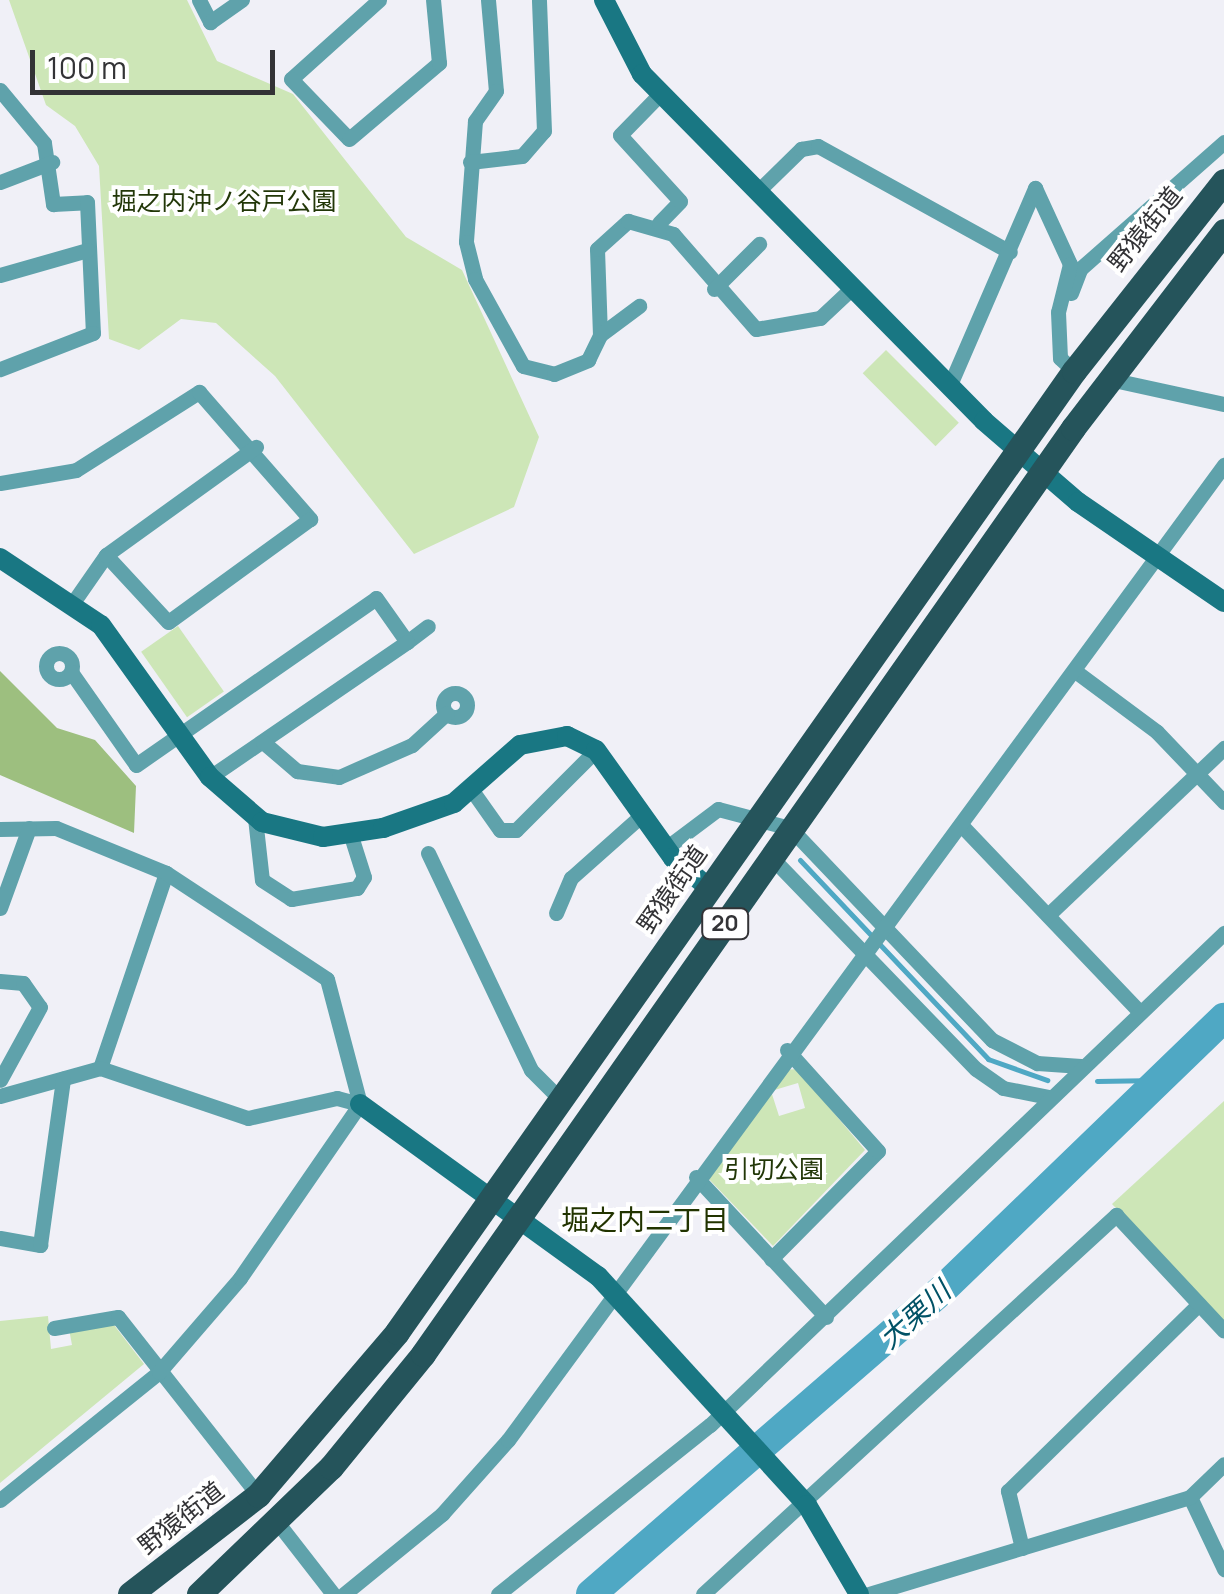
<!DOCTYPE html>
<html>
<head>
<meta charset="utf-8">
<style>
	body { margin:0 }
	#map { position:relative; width:1224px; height:1594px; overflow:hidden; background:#f0f0f7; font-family:Manrope,"Noto Sans JP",sans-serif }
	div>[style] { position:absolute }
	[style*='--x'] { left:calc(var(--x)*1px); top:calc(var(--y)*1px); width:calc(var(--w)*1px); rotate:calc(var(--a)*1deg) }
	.green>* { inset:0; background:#cde6b7; transform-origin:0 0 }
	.forest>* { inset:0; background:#9dbf7f }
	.stream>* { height:5px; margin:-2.5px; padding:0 2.5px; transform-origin:2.5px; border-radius:2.5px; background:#4fa8c4 }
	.river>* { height:30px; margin:-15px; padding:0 15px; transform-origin:15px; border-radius:15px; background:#4fa8c4 }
	.street>* { height:15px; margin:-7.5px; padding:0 7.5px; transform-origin:7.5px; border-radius:7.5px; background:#5fa2ab }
	.street>.ring { margin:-7.5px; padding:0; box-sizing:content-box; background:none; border:15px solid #5fa2ab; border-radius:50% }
	.secondary>* { height:20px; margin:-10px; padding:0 10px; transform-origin:10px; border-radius:10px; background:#197783 }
	.primary>* { height:25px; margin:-12.5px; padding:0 12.5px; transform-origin:12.5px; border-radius:12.5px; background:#25545b }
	span { translate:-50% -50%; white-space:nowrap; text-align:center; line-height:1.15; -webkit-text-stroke:8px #fff; paint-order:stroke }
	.shield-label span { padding:2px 8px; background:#fff; border:2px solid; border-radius:8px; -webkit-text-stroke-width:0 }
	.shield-label { font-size:22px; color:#333336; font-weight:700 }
	.park-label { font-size:25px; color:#223708 }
	.street-label { font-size:25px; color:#333336 }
	.neighbourhood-label { font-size:28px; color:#223400 }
	.water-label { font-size:28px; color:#015266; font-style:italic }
	.scale { position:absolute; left:30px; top:50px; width:245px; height:45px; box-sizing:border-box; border:5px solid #333336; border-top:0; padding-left:12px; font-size:30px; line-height:35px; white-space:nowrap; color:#333336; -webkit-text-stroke:8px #fff; paint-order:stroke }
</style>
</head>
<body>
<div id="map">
	<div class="green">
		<div style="clip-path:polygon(9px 0,187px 0,217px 61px,293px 94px,406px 237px,462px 270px,539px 437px,514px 507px,414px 554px,275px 376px,216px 323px,181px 319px,139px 350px,109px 339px,99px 166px,75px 126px,46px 105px)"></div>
		<div style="left:886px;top:350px;width:103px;height:33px;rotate:45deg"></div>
		<div style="left:178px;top:626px;width:80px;height:45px;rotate:55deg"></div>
		<div style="clip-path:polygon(evenodd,797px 1069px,865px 1150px,773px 1246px,705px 1175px,784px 1070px,797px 1069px,798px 1083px,805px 1108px,779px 1116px,771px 1091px,798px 1083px)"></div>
		<div style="clip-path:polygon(1224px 1101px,1224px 1322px,1112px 1204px)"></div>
		<div style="clip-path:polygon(48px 1316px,51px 1349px,72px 1345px,69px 1329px,114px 1325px,144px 1364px,0 1483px,0 1321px)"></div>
	</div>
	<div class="forest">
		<div style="clip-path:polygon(0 671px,57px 728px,95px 740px,136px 786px,134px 833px,0 775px)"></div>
	</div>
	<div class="stream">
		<div style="--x:800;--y:860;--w:274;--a:46.6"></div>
		<div style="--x:988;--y:1059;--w:63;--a:19.6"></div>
		<div style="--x:1097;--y:1081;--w:61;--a:-0.9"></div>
	</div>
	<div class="river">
		<div style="--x:591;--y:1594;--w:464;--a:-40.9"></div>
		<div style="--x:942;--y:1290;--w:392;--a:-44"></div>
	</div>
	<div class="street">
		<div style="--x:199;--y:0;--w:25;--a:63"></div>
		<div style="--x:210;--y:22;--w:39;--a:-35"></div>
		<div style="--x:379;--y:0;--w:118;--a:138.1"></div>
		<div style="--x:291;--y:79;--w:83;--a:46"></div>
		<div style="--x:349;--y:139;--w:118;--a:-40.2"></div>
		<div style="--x:439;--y:63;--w:63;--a:-95.4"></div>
		<div style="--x:488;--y:0;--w:91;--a:85"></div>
		<div style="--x:496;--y:91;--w:37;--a:125"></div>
		<div style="--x:475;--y:121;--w:121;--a:94.3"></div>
		<div style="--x:466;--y:242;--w:38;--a:76"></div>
		<div style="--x:475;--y:279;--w:99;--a:61.1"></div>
		<div style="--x:523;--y:366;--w:32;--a:14"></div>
		<div style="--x:554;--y:374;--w:37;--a:-22"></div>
		<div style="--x:588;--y:360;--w:28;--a:-64"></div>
		<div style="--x:600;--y:335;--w:86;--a:-92"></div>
		<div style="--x:597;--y:249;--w:42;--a:-42.1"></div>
		<div style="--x:628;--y:221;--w:47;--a:16.1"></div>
		<div style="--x:673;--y:234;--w:126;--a:48.9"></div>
		<div style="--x:756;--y:329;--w:65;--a:-9.8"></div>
		<div style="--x:820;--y:318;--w:42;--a:-43.1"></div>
		<div style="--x:0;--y:90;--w:69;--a:50.3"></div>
		<div style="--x:44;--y:143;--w:62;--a:81.6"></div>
		<div style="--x:53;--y:204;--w:34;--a:-3"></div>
		<div style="--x:87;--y:202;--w:131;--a:87.4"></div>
		<div style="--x:93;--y:333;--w:100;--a:158.8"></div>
		<div style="--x:470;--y:162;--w:52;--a:-6.6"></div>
		<div style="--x:522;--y:156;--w:33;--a:-49"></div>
		<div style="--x:544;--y:131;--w:131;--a:-92.2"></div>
		<div style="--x:0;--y:182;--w:56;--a:-21"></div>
		<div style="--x:757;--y:192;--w:62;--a:-44.3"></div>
		<div style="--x:801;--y:149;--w:17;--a:-10"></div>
		<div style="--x:818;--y:146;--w:219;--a:28.9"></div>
		<div style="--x:659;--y:223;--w:30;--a:-46"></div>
		<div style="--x:680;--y:201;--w:89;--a:-132.3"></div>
		<div style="--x:620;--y:135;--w:57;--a:-45.7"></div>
		<div style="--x:0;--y:275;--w:91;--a:-16"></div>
		<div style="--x:714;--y:289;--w:64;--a:-45"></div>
		<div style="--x:1071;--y:293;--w:26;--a:-69"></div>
		<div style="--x:1080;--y:269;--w:192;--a:-41.4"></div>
		<div style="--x:600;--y:335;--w:49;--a:-36.6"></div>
		<div style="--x:1109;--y:379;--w:118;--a:12.3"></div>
		<div style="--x:949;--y:387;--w:217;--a:-66.6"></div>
		<div style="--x:1035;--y:188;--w:84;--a:65.3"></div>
		<div style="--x:1070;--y:264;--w:49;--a:104"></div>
		<div style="--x:1058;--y:312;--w:46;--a:87.5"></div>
		<div style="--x:1060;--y:358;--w:19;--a:43"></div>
		<div style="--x:0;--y:483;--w:77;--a:-9.7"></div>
		<div style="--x:76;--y:470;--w:146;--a:-32.4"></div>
		<div style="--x:199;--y:392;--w:169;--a:48.8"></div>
		<div style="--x:310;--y:519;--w:175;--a:144"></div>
		<div style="--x:168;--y:622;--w:91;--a:-132.8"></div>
		<div style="--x:106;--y:555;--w:56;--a:124.8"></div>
		<div style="--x:106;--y:555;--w:185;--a:-35.8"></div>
		<div style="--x:407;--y:642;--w:26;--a:-37"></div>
		<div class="ring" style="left:46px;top:653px;width:11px;height:11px"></div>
		<div style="--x:1075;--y:671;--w:102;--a:36.6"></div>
		<div style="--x:1157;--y:732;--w:97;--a:46.3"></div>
		<div style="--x:71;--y:672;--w:113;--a:55"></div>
		<div style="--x:136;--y:765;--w:292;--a:-34.8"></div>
		<div style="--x:376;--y:598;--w:54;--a:54.8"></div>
		<div style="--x:407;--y:642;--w:239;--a:145.6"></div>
		<div class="ring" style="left:443px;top:693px;width:9px;height:9px"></div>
		<div style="--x:263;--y:742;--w:45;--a:40.5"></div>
		<div style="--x:297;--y:771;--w:42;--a:8.1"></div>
		<div style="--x:339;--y:777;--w:80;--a:-23.7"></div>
		<div style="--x:412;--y:745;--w:47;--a:-42.4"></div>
		<div style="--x:471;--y:789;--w:50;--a:54.7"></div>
		<div style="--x:500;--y:830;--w:16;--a:0"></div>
		<div style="--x:516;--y:830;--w:113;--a:-45"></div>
		<div style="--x:255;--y:818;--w:62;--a:83.6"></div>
		<div style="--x:262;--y:880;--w:35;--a:33"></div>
		<div style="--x:291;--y:899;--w:67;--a:-9.5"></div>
		<div style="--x:357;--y:888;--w:13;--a:-58"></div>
		<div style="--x:364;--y:877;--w:43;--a:-107.6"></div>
		<div style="--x:963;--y:827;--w:256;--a:46.3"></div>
		<div style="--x:0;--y:829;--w:56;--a:-1"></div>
		<div style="--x:56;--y:828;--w:119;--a:22.2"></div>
		<div style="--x:166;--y:873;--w:206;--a:108.7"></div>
		<div style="--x:666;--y:848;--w:65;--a:-36.9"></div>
		<div style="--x:718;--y:809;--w:74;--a:14.8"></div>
		<div style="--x:790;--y:828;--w:293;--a:46.4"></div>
		<div style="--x:992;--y:1040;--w:51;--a:27.1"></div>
		<div style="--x:1037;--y:1063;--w:44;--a:3.9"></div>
		<div style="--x:428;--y:853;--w:240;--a:64.6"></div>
		<div style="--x:531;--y:1070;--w:42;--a:45"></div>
		<div style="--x:772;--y:858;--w:293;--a:46"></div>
		<div style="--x:976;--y:1069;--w:33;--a:35"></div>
		<div style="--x:1003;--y:1088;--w:47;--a:11.1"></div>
		<div style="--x:0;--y:908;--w:85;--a:-70.1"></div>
		<div style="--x:556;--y:913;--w:38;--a:-67"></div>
		<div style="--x:571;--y:878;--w:95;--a:-41.6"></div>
		<div style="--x:1048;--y:915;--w:243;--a:-43.5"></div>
		<div style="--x:0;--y:981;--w:23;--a:5"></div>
		<div style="--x:23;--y:983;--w:29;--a:55"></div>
		<div style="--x:40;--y:1007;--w:83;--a:118.7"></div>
		<div style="--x:0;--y:1096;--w:104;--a:-15.6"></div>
		<div style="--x:100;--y:1068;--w:156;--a:18.7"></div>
		<div style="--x:248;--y:1118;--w:91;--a:-12.7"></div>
		<div style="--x:337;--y:1098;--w:24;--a:15"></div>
		<div style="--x:696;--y:1177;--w:191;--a:47.1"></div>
		<div style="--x:0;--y:1238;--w:41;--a:9.9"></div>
		<div style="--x:40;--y:1245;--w:168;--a:-82.1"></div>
		<div style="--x:771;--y:1259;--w:152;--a:-45.3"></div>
		<div style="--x:878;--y:1151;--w:136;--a:-132"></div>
		<div style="--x:54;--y:1328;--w:65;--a:-9.8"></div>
		<div style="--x:118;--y:1317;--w:226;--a:51.8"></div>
		<div style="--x:1190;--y:1497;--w:80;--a:64.7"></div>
		<div style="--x:0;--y:1500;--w:204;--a:-38.8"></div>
		<div style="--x:159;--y:1372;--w:124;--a:-49.2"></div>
		<div style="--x:240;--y:1278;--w:211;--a:-55.4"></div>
		<div style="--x:360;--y:1104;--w:129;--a:-104.8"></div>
		<div style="--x:327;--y:979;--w:193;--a:-146.6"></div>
		<div style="--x:277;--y:1522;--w:91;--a:52.1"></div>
		<div style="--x:1022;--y:1548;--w:59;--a:-103.8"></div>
		<div style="--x:1008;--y:1491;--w:267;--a:-44.4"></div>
		<div style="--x:344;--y:1594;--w:127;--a:-39.2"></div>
		<div style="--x:442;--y:1514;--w:99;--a:-48.3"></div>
		<div style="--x:508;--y:1440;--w:1210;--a:-53.71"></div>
		<div style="--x:498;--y:1594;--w:271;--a:-38.6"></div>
		<div style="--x:710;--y:1425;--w:712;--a:-43.75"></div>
		<div style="--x:703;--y:1594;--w:561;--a:-42.54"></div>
		<div style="--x:1116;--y:1215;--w:158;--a:47"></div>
		<div style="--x:869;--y:1594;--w:335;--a:-16.8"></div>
		<div style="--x:1190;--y:1497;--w:47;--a:-44.1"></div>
	</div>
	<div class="secondary">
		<div style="--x:604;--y:0;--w:83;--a:62.8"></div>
		<div style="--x:642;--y:74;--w:487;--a:45.4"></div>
		<div style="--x:984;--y:421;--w:124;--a:40.8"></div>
		<div style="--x:1078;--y:502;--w:177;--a:34.4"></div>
		<div style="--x:0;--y:558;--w:121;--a:33.6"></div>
		<div style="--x:101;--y:625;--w:187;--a:54.4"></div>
		<div style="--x:210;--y:777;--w:69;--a:40.9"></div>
		<div style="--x:262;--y:822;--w:63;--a:13.8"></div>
		<div style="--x:323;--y:837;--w:61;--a:-8.5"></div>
		<div style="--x:383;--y:828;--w:75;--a:-19.4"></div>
		<div style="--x:454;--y:803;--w:88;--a:-41.3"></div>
		<div style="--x:520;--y:745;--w:48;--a:-10.8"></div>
		<div style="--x:567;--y:736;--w:32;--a:26"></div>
		<div style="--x:596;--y:750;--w:133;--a:54.5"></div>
		<div style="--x:673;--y:858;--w:47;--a:39.8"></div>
		<div style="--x:360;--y:1104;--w:294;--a:35.9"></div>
		<div style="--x:598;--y:1276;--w:310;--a:47.6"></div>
		<div style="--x:807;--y:1505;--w:103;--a:59.7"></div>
	</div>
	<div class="primary">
		<div style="--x:130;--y:1594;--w:162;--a:-37.7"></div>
		<div style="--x:258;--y:1495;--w:214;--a:-49.5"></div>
		<div style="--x:397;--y:1332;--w:1176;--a:-54.84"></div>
		<div style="--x:1074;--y:371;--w:242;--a:-51.7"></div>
		<div style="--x:199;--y:1594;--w:183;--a:-43.9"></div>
		<div style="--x:331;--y:1467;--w:146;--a:-50.8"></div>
		<div style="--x:423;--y:1354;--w:1131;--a:-54.93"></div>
		<div style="--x:1073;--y:428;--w:248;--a:-52.5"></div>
	</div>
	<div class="shield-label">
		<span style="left:725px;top:924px">20</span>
	</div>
	<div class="park-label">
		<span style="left:224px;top:201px">堀之内沖ノ谷戸公園</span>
		<span style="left:774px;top:1169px">引切公園</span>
	</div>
	<div class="street-label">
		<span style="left:1145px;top:229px;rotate:-51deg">野猿街道</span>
		<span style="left:672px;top:889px;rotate:-55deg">野猿街道</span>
		<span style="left:181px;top:1518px;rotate:-38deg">野猿街道</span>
	</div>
	<div class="neighbourhood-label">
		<span style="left:645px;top:1219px">堀之内二丁目</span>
	</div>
	<div class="water-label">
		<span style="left:914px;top:1314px;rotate:-42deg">大栗川</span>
	</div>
	<div class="scale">100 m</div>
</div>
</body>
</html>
